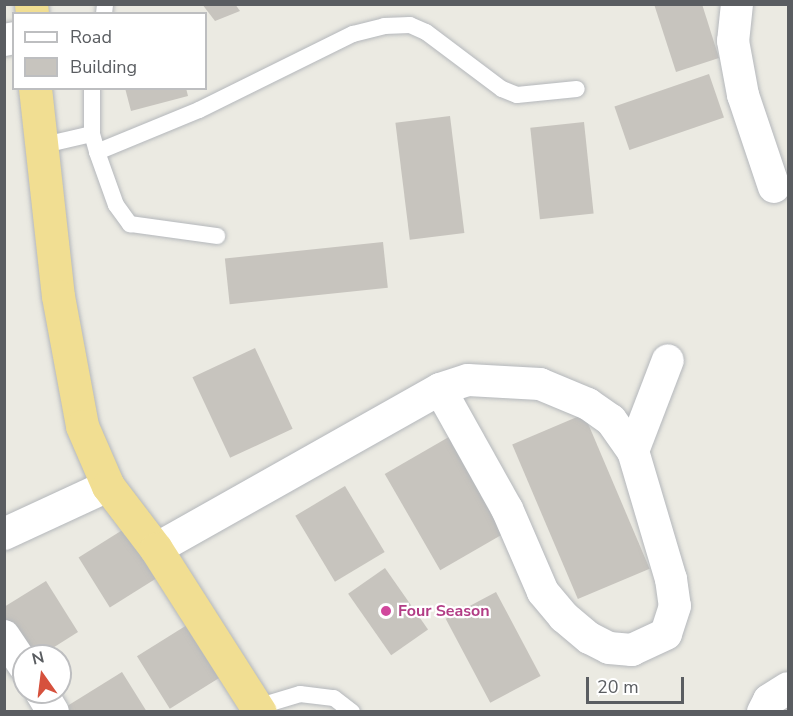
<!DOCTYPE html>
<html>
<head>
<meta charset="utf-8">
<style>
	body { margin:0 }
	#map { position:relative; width:793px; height:716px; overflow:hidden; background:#ebeae2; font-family:"Nunito Sans",sans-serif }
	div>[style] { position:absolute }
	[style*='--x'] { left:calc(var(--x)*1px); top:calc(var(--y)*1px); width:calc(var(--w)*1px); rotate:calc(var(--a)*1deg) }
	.building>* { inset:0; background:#c7c4be; transform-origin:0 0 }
	.roads { filter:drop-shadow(0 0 2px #b4b7bb) drop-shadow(0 0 2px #b4b7bb) }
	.lane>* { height:16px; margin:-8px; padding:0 8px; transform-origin:8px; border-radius:8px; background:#fff }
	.street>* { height:32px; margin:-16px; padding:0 16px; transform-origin:16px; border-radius:16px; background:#fff }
	.highway>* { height:33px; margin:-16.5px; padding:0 16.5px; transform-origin:16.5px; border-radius:16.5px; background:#f1de92 }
	.dots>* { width:16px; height:16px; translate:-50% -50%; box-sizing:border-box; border:3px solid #fff; border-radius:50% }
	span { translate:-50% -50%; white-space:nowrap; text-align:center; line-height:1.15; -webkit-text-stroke:4.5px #fff; paint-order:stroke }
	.hotel-label { font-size:16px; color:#b23c85; font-weight:700 }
	.left { translate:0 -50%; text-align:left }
	.frame { position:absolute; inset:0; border:6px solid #5a5d61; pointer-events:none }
	.legend { position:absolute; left:12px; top:12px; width:195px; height:78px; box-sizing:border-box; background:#fff; border:2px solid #bdbec0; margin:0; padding:8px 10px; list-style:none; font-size:18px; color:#5a5d61 }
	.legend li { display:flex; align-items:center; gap:12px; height:30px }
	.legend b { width:30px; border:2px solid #bdbec0 }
	.north { position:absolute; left:12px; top:644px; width:60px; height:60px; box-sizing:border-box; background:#fff; border:2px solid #bdbec0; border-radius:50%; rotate:346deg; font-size:16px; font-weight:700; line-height:24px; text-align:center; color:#5a5d61 }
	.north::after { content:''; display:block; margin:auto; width:21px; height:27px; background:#d6513d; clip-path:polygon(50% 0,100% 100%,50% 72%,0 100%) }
	.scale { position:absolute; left:586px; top:677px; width:98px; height:27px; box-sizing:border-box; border:3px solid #5a5d61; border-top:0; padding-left:8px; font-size:18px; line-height:21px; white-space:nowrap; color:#5a5d61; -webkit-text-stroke:4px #fff; paint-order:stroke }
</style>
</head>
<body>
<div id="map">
	<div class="building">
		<div style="clip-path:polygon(202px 4px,235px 4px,240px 11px,215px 21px)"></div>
		<div style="clip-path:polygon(654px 4px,702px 4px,719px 58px,676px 72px)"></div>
		<div style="left:709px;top:74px;width:46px;height:100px;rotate:71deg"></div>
		<div style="clip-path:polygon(125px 88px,186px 88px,188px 96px,131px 111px)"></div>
		<div style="left:450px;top:116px;width:118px;height:55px;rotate:83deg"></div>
		<div style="left:584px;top:122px;width:92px;height:54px;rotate:84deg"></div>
		<div style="left:383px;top:242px;width:46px;height:159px;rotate:84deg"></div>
		<div style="left:255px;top:348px;width:89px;height:69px;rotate:65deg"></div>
		<div style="left:584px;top:414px;width:168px;height:78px;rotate:67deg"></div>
		<div style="left:454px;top:434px;width:111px;height:80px;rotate:60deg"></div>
		<div style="left:345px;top:486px;width:77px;height:58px;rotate:59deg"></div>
		<div style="left:132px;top:524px;width:59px;height:63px;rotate:58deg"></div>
		<div style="left:385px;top:568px;width:75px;height:45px;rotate:55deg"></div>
		<div style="clip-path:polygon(46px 581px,78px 632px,40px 656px,28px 656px,4px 619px,4px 607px)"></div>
		<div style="left:496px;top:592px;width:95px;height:57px;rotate:62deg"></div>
		<div style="left:187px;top:625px;width:62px;height:59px;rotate:58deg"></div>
		<div style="clip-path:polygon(122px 672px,147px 712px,66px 712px,64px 708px)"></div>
	</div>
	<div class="roads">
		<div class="lane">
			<div style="--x:104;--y:14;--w:10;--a:-84"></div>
			<div style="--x:92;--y:88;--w:46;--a:90"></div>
			<div style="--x:92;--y:134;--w:19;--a:74"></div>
			<div style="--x:97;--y:152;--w:56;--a:70.3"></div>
			<div style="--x:116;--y:205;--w:24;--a:54"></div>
			<div style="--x:130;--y:224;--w:88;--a:7.9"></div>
			<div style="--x:40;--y:146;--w:53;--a:-13"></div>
			<div style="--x:97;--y:152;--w:110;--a:-22.4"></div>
			<div style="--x:199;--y:110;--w:172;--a:-26.3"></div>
			<div style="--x:353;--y:34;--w:32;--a:-14"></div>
			<div style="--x:384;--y:26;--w:26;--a:-2"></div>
			<div style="--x:410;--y:25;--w:17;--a:24"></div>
			<div style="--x:426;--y:32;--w:95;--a:36.9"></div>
			<div style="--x:502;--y:89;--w:16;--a:22"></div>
			<div style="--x:517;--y:95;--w:60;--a:-5.7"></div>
			<div style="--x:257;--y:707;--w:45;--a:-16.8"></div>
			<div style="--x:300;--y:694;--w:34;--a:7"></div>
			<div style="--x:334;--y:698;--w:23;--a:38"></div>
		</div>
		<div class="street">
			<div style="--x:737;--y:4;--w:37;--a:96"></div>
			<div style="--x:733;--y:41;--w:55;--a:79.5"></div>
			<div style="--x:743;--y:95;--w:97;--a:71.4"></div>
			<div style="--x:4;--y:40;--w:10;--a:-11"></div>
			<div style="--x:633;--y:451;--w:97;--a:-69"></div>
			<div style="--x:4;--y:534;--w:115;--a:-24.8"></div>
			<div style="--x:156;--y:549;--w:326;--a:-29.4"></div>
			<div style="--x:440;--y:389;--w:29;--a:-18"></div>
			<div style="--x:468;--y:380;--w:72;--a:3.2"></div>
			<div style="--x:540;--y:384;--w:52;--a:22.6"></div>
			<div style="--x:588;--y:404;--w:28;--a:35"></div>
			<div style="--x:611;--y:420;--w:38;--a:55"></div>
			<div style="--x:633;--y:451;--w:134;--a:73.5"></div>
			<div style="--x:671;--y:579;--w:27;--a:82"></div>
			<div style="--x:675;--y:606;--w:29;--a:108"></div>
			<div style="--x:666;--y:634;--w:38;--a:155"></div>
			<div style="--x:632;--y:650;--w:23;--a:-175"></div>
			<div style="--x:609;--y:648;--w:22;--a:-153"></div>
			<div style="--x:589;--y:638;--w:33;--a:-140"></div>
			<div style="--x:564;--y:617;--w:33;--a:-130"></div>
			<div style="--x:543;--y:592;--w:90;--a:-113.4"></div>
			<div style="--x:507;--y:509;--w:137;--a:-119.2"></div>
			<div style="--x:4;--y:636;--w:36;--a:56"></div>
			<div style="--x:41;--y:692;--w:23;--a:59"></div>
			<div style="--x:763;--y:712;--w:13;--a:-63"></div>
			<div style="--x:769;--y:700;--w:22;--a:-32"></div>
		</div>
		<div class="highway">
			<div style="--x:31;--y:4;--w:10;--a:84"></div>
			<div style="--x:35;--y:88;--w:209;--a:83.7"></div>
			<div style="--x:58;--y:296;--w:132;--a:79.5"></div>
			<div style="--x:82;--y:426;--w:65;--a:66.6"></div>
			<div style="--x:108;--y:486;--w:79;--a:52.7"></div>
			<div style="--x:156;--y:549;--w:193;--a:57.5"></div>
		</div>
	</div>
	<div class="dots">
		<div style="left:386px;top:611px;background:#d1479c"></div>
	</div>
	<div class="hotel-label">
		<span class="left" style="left:398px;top:611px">Four Season</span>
	</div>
	<div class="frame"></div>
	<ul class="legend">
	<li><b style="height:8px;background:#fff"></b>Road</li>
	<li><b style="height:16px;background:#c7c4be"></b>Building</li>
	</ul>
	<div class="north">N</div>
	<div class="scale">20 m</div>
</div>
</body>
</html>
